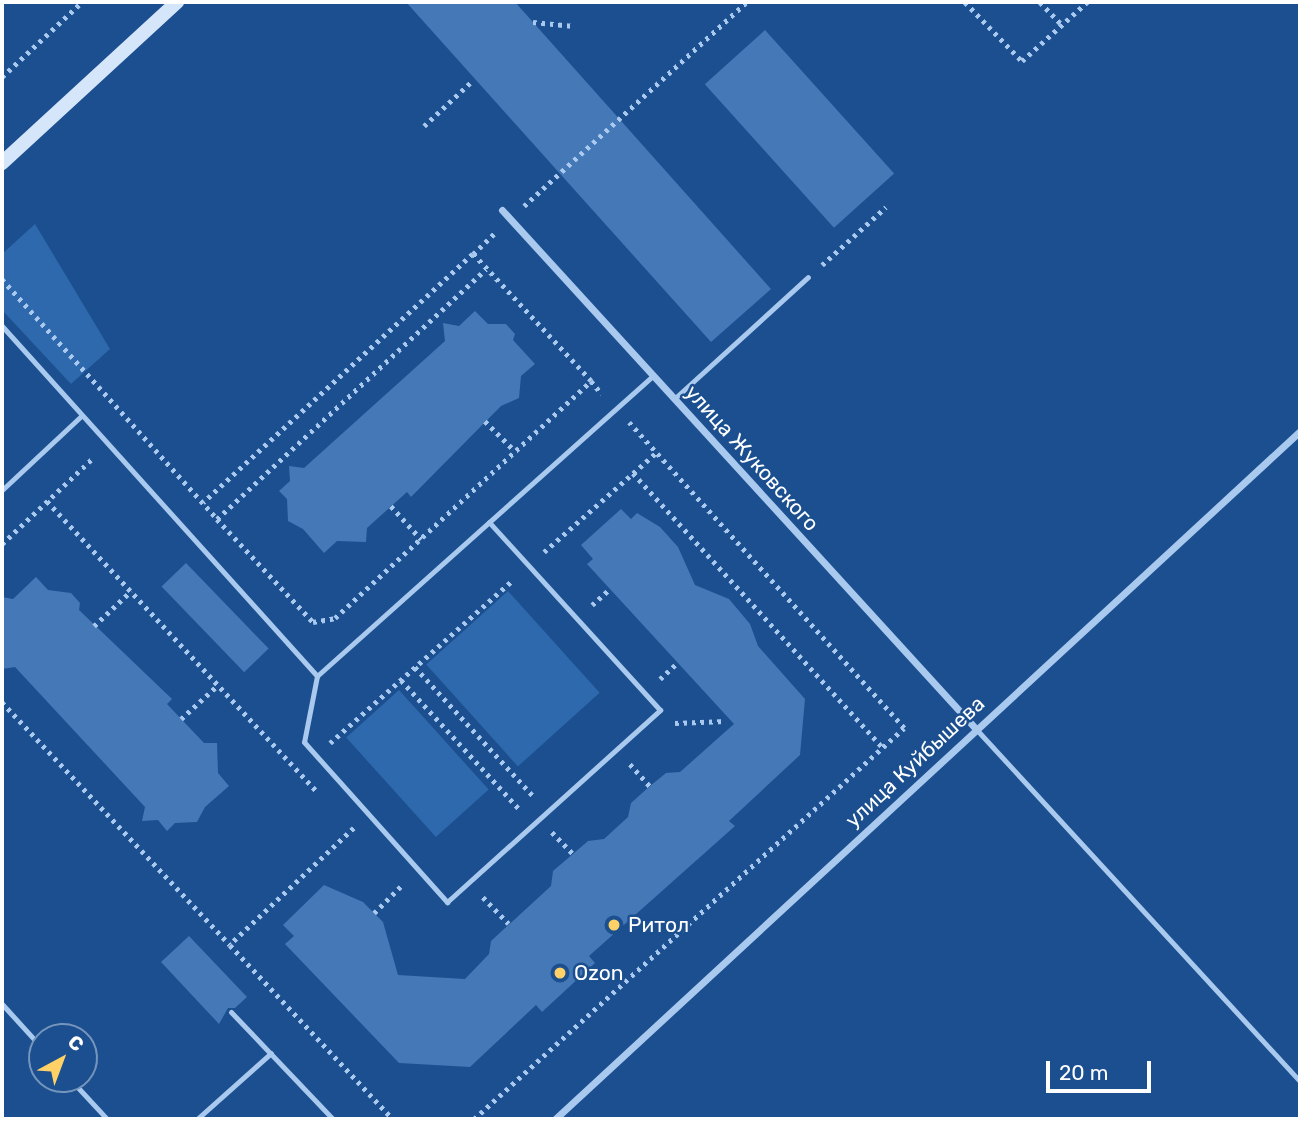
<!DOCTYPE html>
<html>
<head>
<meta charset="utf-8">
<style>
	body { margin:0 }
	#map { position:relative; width:1302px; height:1121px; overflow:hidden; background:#1b4f8f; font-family:Rubik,sans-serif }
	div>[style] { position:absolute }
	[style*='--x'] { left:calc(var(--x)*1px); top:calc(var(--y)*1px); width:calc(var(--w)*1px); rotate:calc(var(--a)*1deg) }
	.green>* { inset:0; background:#2e69ad; transform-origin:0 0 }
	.building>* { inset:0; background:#4478b7; transform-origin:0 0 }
	.path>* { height:4.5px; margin-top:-2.25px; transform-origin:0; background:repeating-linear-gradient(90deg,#a9c9ee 0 3.5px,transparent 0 8.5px) }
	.lane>* { height:5px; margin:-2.5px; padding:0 2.5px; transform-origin:2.5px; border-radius:2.5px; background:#a9c9ee }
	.street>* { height:7px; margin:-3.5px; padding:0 3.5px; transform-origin:3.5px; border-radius:3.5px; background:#a9c9ee }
	.secondary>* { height:14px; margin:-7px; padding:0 7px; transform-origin:7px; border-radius:7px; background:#d6e6fa }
	.dots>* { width:19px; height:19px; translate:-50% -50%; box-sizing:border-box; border:4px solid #1b4f8f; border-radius:50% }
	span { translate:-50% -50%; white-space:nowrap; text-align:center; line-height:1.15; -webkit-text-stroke:5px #1b4f8f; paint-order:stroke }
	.street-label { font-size:21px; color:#fff }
	.poi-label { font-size:21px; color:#fff }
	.left { translate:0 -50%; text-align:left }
	.frame { position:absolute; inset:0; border:4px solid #fff; pointer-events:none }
	.north { position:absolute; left:28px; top:1023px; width:70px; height:70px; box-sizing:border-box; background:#1b4f8f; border:2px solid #7695bc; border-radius:50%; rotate:41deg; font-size:19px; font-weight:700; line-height:28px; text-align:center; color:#fff }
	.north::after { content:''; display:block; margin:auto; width:24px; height:32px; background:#ffd166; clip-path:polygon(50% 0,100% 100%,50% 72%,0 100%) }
	.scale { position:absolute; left:1046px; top:1061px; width:105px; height:32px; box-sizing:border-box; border:4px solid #fff; border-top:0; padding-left:9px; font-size:21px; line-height:24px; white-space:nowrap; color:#fff; -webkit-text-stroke:5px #1b4f8f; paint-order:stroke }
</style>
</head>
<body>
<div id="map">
	<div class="green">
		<div style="clip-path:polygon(35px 224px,110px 349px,71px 384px,2px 310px,2px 254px)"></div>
		<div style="left:508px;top:591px;width:137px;height:110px;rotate:48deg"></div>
		<div style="left:399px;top:690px;width:134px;height:71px;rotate:48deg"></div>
	</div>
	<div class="building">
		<div style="clip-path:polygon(406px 2px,515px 2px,771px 289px,711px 342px)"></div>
		<div style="left:765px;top:30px;width:193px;height:81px;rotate:48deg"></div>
		<div style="clip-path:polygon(475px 311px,488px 324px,506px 324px,515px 334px,513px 340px,535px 364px,521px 376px,519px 398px,501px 406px,411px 497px,407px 492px,367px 528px,366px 542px,337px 541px,324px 553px,303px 529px,288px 521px,287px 499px,279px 491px,290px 481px,289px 466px,304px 468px,445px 341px,443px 323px,459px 326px)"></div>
		<div style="clip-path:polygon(621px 509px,631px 519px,637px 513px,660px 527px,678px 547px,695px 585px,729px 599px,750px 624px,758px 646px,805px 699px,800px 755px,729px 821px,735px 826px,589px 956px,595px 963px,542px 1012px,536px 1005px,470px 1067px,399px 1063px,285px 944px,294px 936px,283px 925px,324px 885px,363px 902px,383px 922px,398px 975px,465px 979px,489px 954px,491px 941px,551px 886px,553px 871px,588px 841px,604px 839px,628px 817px,631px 803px,650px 786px,666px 773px,680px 772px,734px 724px,587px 564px,593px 559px,581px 545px)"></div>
		<div style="left:186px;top:563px;width:119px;height:34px;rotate:46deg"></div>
		<div style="clip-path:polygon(36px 577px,48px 590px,71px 593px,80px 603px,79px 610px,172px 699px,167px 704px,204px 743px,217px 743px,218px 773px,229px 786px,205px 807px,197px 822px,175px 823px,167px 831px,158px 820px,142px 821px,145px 807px,15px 667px,2px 669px,2px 597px,13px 599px)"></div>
		<div style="clip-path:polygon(189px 936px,247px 997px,235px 1008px,228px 1008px,219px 1024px,161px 962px)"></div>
	</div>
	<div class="path">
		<div style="--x:965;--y:2;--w:82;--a:46"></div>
		<div style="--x:1022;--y:61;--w:88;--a:-42.2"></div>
		<div style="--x:1040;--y:2;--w:32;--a:46"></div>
		<div style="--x:533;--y:22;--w:41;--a:5.6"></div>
		<div style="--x:2;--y:77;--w:110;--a:-43.2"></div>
		<div style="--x:424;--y:126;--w:64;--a:-43.1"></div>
		<div style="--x:524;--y:206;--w:302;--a:-42.5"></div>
		<div style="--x:473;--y:254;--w:30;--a:-44"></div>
		<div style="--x:822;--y:265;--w:86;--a:-42.2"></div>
		<div style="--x:2;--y:279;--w:322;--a:48.1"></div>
		<div style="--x:217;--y:519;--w:141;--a:47"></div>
		<div style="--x:313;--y:622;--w:22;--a:-10"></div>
		<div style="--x:335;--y:618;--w:349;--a:-42.8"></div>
		<div style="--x:591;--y:381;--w:173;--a:-132.9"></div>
		<div style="--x:473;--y:254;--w:367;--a:137.3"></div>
		<div style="--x:591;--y:381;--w:17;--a:50"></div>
		<div style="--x:485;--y:421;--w:42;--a:45"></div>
		<div style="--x:633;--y:473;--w:370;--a:47.7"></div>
		<div style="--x:47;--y:501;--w:395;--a:47.1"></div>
		<div style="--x:391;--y:506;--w:45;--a:47.7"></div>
		<div style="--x:217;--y:519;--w:367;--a:-42.9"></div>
		<div style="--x:2;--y:544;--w:125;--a:-43.4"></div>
		<div style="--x:544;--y:552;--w:149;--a:-41.5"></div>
		<div style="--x:592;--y:605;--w:24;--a:-42"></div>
		<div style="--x:94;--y:626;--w:51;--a:-43.4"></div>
		<div style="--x:415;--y:667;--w:178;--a:47.5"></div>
		<div style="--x:660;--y:679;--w:23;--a:-43"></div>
		<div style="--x:401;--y:680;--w:178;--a:47.5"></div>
		<div style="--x:2;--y:702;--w:333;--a:46.8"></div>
		<div style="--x:181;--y:719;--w:50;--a:-42.6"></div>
		<div style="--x:675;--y:723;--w:51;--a:-2.2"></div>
		<div style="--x:330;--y:743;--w:246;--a:-41.7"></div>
		<div style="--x:630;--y:764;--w:30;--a:48"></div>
		<div style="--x:354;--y:828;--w:170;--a:136.7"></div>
		<div style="--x:230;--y:945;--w:238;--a:46.9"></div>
		<div style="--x:552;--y:832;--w:30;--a:46"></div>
		<div style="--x:483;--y:897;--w:37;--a:46"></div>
		<div style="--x:374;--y:913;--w:41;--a:-45"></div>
		<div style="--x:474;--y:1119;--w:581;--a:-42.28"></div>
		<div style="--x:904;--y:728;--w:411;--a:-132"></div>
	</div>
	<div class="lane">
		<div style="--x:2;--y:326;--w:471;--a:48"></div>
		<div style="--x:317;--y:676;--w:450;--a:-41.8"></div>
		<div style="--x:674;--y:399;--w:181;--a:-42.3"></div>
		<div style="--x:2;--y:490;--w:108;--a:-43.1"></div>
		<div style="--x:317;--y:676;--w:67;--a:101.1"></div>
		<div style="--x:304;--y:742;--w:215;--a:48.2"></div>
		<div style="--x:447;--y:902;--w:287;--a:-42"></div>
		<div style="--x:660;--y:710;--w:254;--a:-132.3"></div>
		<div style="--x:976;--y:729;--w:478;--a:47.4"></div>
		<div style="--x:2;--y:1004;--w:59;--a:47.7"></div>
		<div style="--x:231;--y:1012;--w:148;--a:46.4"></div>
		<div style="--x:70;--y:1079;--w:54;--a:47.2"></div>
		<div style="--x:197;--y:1119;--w:99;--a:-41.7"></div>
	</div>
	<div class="street">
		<div style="--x:502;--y:210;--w:703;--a:47.59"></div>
		<div style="--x:555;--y:1119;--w:1014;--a:-42.72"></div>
	</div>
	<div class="secondary">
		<div style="--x:2;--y:163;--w:238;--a:-42.6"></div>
	</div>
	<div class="dots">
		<div style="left:614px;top:925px;background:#ffd166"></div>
		<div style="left:560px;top:973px;background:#ffd166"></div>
	</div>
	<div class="street-label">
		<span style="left:752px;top:458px;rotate:48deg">улица Жуковского</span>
		<span style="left:915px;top:762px;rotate:-43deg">улица Куйбышева</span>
	</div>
	<div class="poi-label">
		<span class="left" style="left:628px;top:925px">Ритол</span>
		<span class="left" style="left:574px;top:973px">Ozon</span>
	</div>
	<div class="frame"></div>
	<div class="north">С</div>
	<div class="scale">20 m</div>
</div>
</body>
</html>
